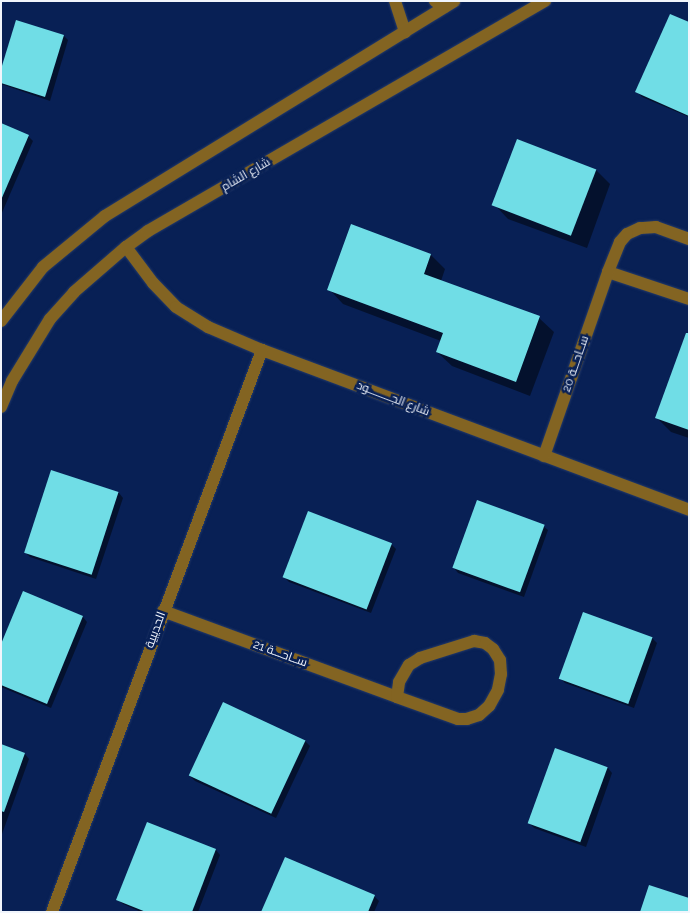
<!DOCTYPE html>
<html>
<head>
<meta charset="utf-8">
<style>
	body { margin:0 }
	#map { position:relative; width:690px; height:913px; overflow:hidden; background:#082055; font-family:Raleway,Cairo,sans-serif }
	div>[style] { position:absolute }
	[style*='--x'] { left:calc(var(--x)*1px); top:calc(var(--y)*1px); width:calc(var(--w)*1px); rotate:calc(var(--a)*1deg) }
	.shadow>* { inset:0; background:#0007 }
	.building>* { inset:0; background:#70dde6; transform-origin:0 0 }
	.roads { filter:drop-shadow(0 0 1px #243a69) drop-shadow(0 0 1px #243a69) }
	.minor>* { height:12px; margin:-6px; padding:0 6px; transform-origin:6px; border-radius:6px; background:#836422 }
	.tertiary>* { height:12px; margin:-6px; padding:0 6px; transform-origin:6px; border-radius:6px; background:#836422 }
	span { translate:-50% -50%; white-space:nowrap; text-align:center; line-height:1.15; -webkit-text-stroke:5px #082055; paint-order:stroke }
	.street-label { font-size:12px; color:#f1f5fc }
	.frame { position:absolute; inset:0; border:2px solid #f1f5fc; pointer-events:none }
</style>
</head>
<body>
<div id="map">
	<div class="shadow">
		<div style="clip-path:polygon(689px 24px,689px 117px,642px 97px,637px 92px)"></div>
		<div style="clip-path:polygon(64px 36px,68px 40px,50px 101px,1px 84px,1px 73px)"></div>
		<div style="clip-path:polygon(1px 125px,28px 136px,33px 141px,1px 215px)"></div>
		<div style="clip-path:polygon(596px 170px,610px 184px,587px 248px,508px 219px,494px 204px)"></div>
		<div style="clip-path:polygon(352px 226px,431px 255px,445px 269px,441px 281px,539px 318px,554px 332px,530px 396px,452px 366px,437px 352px,441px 341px,343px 304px,329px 289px)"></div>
		<div style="clip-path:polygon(689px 357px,689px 438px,671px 432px,656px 417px)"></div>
		<div style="clip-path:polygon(52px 471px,119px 493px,123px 498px,96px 579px,30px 557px,25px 552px)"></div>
		<div style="clip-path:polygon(543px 526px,548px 530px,524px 597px,458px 573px,454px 568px)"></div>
		<div style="clip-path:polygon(391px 544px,396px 549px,371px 613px,289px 582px,284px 577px)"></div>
		<div style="clip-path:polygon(24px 593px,83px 617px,87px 622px,51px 708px,1px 687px,1px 647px)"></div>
		<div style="clip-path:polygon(652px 638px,657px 643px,634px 708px,565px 683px,560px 678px)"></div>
		<div style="clip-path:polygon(305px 741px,310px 746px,276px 818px,195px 781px,190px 776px)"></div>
		<div style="clip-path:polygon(1px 746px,25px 754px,29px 759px,2px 834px)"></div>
		<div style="clip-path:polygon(608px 768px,612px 773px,586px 847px,534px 828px,529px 823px)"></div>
		<div style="clip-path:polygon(148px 824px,216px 850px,220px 855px,198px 912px,141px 912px,123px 904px,118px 900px)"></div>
		<div style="clip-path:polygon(374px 896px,379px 901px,374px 912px,263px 912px)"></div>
	</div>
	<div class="building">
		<div style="clip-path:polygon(670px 14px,689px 22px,689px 116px,635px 92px)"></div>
		<div style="clip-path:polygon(16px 20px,64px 35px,45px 97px,1px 83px,1px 69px)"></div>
		<div style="clip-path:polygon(1px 123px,29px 135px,1px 200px)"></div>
		<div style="left:517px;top:139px;width:85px;height:71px;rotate:21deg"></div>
		<div style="clip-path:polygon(351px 224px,431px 254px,424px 274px,540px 316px,516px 382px,436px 352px,443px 333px,327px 290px)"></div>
		<div style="clip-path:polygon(686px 333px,689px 333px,689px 430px,655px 418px)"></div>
		<div style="left:51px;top:470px;width:71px;height:87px;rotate:18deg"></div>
		<div style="left:477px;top:500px;width:72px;height:72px;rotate:20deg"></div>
		<div style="left:308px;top:511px;width:90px;height:71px;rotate:21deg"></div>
		<div style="clip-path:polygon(23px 591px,83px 616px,47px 704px,1px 685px,1px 644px)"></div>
		<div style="left:583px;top:612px;width:74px;height:71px;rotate:20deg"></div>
		<div style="left:223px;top:702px;width:91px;height:81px;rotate:25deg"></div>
		<div style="clip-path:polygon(1px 744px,25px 753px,4px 812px,1px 811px)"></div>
		<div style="left:555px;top:748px;width:56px;height:80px;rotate:20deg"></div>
		<div style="clip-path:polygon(147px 822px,216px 849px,192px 912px,146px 912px,116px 900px)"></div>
		<div style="clip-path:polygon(285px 857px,375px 895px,368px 912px,261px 912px)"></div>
		<div style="clip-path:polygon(649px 885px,689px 898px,689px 912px,640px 912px)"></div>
	</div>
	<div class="roads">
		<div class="minor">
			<div style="--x:395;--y:1;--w:33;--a:72"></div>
			<div style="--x:435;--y:1;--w:11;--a:34"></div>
			<div style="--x:689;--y:239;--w:35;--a:-160"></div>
			<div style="--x:656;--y:227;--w:16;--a:176"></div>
			<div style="--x:640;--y:228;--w:14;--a:155"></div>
			<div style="--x:627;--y:234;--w:11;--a:131"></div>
			<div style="--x:620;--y:242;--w:32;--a:112"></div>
			<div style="--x:608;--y:272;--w:85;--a:18.4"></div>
			<div style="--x:126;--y:247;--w:45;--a:53.1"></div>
			<div style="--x:153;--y:283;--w:33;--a:46"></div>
			<div style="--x:176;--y:307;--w:38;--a:32"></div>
			<div style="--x:208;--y:327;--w:59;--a:23.1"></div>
			<div style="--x:262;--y:350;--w:456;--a:20.5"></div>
			<div style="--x:544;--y:456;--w:195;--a:-70.8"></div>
			<div style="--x:163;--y:611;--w:249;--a:20.2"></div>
			<div style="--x:474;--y:641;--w:11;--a:10"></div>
			<div style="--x:485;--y:643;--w:10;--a:37"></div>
			<div style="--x:493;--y:649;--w:13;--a:58"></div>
			<div style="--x:500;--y:660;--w:14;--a:86"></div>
			<div style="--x:501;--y:674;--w:16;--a:101"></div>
			<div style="--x:498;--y:690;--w:18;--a:119"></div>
			<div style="--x:489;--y:706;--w:13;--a:138"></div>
			<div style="--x:479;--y:715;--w:13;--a:162"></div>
			<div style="--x:467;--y:719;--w:9;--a:180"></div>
			<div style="--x:458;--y:719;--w:65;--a:-160.2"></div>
			<div style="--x:397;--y:697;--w:15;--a:-82"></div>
			<div style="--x:399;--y:682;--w:20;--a:-60"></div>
			<div style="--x:409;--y:665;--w:13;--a:-32"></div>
			<div style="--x:420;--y:658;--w:57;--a:-17.5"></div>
			<div style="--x:52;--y:912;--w:600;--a:-69.51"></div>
		</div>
		<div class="tertiary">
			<div style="--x:1;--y:321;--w:68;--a:-52.1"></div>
			<div style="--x:43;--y:267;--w:80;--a:-39.4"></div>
			<div style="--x:105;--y:216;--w:410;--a:-31.6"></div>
			<div style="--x:1;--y:407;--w:28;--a:-67"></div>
			<div style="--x:12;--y:381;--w:73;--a:-58.5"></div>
			<div style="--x:50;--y:319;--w:36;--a:-48"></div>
			<div style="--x:74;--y:292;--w:69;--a:-40.9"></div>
			<div style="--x:126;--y:247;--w:27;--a:-36"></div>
			<div style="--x:148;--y:231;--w:459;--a:-30.1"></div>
		</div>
	</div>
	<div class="street-label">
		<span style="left:246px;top:175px;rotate:-30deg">شارع الشام</span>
		<span style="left:576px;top:364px;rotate:-71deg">ســاحـــة 20</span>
		<span style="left:393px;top:399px;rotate:21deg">شارع الجــــــــود</span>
		<span style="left:156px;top:630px;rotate:-70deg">الحديبية</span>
		<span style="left:280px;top:654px;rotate:20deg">ســاحـــة 21</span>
	</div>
	<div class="frame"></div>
</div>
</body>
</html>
